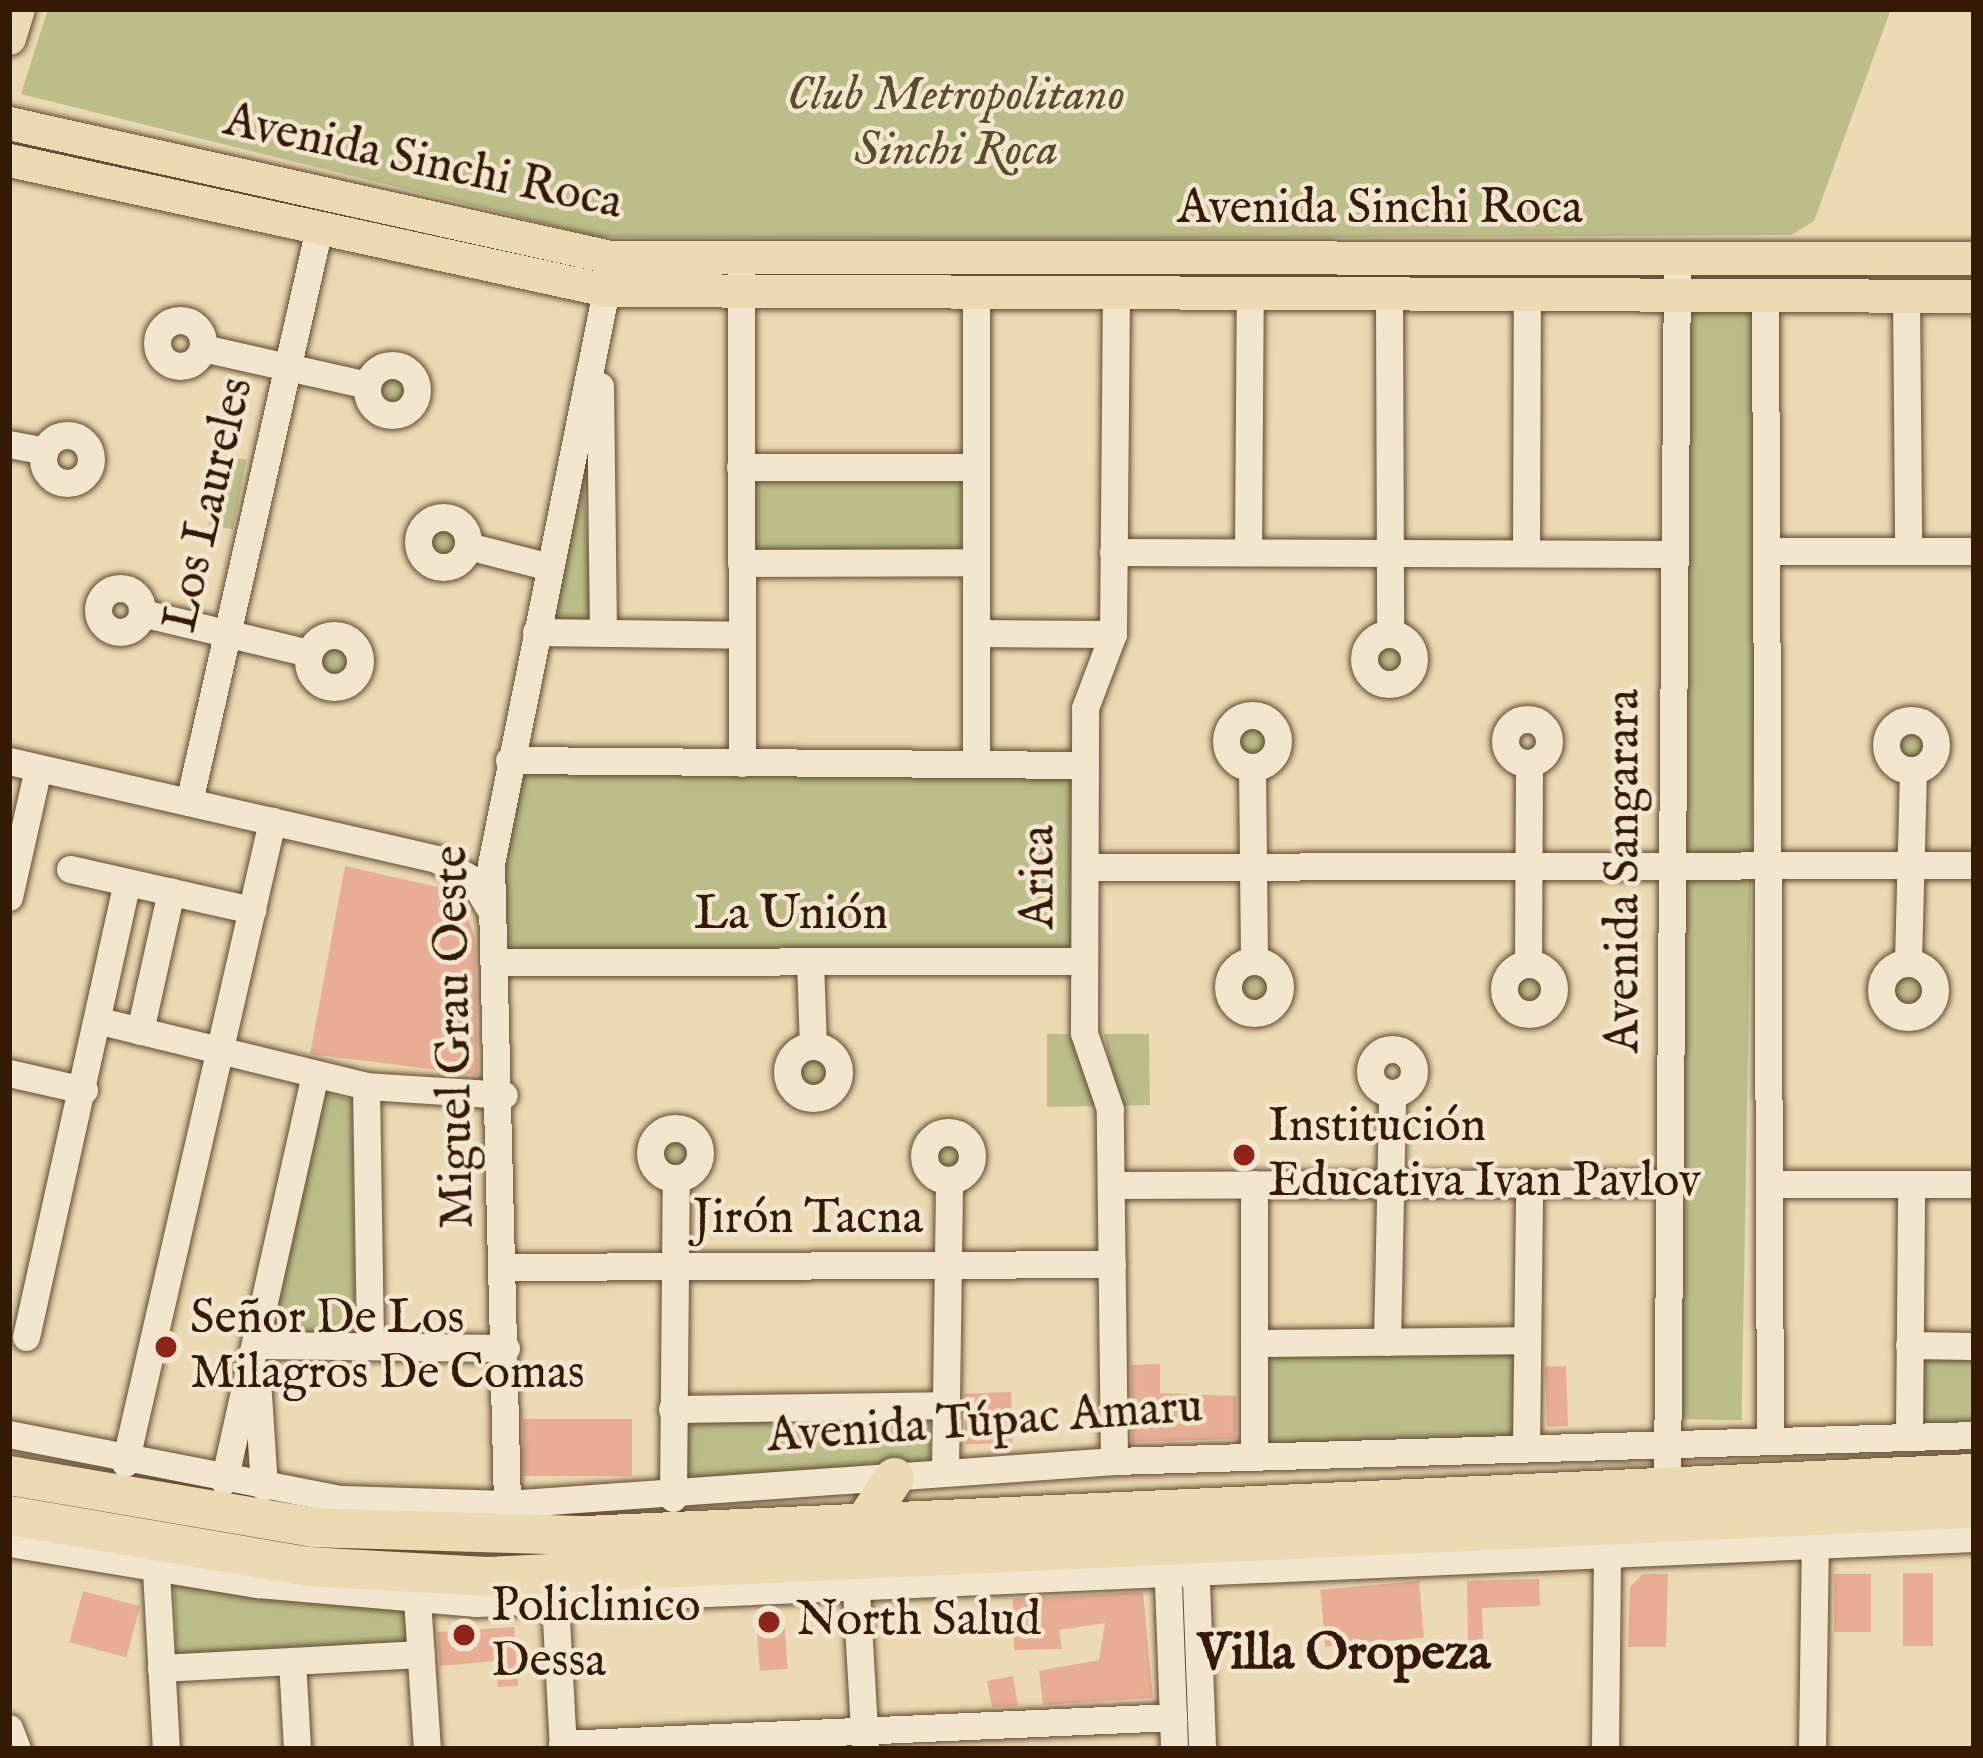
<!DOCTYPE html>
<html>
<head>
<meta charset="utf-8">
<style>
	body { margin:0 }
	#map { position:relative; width:1983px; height:1758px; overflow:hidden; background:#ebdab3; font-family:"IM FELL English",serif }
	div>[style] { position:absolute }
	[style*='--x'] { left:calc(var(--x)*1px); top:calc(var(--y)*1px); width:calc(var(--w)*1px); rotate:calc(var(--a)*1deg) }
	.green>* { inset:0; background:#bcbe89; transform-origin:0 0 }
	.round { border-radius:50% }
	.building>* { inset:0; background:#e7ad95; transform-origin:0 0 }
	.roads { filter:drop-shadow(0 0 3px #624930) drop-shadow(0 0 3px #624930) }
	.minor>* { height:27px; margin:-13.5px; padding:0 13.5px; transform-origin:13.5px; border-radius:13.5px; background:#f2e7ce }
	.minor>.ring { margin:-13.5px; padding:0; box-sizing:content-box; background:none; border:27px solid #f2e7ce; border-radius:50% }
	.major>* { height:33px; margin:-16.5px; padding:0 16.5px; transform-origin:16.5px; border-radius:16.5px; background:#ebdab3 }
	.highway>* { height:39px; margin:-19.5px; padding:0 19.5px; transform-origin:19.5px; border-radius:19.5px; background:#ebdab3 }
	.dots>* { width:33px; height:33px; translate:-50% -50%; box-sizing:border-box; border:6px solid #f2e7ce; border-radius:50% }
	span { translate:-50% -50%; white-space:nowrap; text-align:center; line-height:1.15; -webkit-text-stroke:9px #f2e7ce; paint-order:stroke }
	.park-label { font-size:48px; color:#5d4b2d; font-style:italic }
	.street-label { font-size:48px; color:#341905 }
	.poi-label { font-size:48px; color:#341905 }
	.left { translate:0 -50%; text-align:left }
	.neighbourhood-label { font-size:51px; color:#341905; font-weight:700 }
	.frame { position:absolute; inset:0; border:12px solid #341905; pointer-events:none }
</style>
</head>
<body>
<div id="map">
	<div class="green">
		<div style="clip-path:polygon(48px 9px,1891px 9px,1814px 221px,1791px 235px,1054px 239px,599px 237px,21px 94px)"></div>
		<div style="left:1686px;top:307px;width:75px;height:1112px;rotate:1deg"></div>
		<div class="round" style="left:375px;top:371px;width:36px;height:36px"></div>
		<div style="clip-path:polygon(582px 450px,592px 622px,553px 621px)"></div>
		<div style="left:222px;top:455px;width:25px;height:71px;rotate:11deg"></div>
		<div style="left:753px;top:482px;width:208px;height:67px"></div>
		<div class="round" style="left:425px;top:524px;width:36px;height:36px"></div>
		<div class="round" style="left:1369px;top:640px;width:40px;height:40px"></div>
		<div class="round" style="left:316px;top:643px;width:36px;height:36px"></div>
		<div class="round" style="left:1233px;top:723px;width:38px;height:38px"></div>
		<div class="round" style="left:1891px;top:726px;width:36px;height:36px"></div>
		<div style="clip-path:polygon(1075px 771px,1073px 953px,508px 953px,502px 868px,519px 773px)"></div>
		<div class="round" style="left:1237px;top:969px;width:36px;height:36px"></div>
		<div class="round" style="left:1888px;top:970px;width:40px;height:40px"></div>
		<div class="round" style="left:1511px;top:971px;width:36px;height:36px"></div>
		<div style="clip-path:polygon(1047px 1034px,1072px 1034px,1095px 1106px,1047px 1107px)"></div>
		<div style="clip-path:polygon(1104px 1034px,1149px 1034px,1150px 1105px,1119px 1106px)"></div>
		<div class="round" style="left:790px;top:1050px;width:44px;height:44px"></div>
		<div style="clip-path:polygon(321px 1092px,352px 1100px,355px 1336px,267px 1336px)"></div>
		<div class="round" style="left:654px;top:1132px;width:42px;height:42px"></div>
		<div class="round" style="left:931px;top:1137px;width:36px;height:36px"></div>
		<div style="left:1263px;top:1355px;width:253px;height:98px"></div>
		<div style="left:1920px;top:1356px;width:54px;height:68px"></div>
		<div style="clip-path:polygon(930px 1417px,930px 1460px,687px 1482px,686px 1420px)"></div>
		<div style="clip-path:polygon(174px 1584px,408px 1609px,408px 1642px,177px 1657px)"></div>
	</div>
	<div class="building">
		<div style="clip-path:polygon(345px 866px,459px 892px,475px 938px,478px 1075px,310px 1054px)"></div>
		<div style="clip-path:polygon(1160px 1364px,1160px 1393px,1236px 1396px,1236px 1439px,1132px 1442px,1131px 1365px)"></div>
		<div style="left:1566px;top:1366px;width:60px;height:21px;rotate:88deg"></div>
		<div style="left:1011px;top:1392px;width:51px;height:47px;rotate:88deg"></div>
		<div style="left:632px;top:1419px;width:57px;height:109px;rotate:90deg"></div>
		<div style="left:1903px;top:1573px;width:30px;height:73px"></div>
		<div style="clip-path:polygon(1643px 1574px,1668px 1574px,1666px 1647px,1628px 1647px,1630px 1587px)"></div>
		<div style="left:1834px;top:1574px;width:37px;height:58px"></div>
		<div style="clip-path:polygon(1539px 1579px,1540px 1606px,1482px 1608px,1483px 1640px,1468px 1640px,1467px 1581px)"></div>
		<div style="left:1419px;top:1581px;width:57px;height:99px;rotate:85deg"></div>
		<div style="left:83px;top:1591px;width:59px;height:53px;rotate:15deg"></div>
		<div style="clip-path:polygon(1143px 1592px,1153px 1698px,1043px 1705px,1039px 1671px,1099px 1660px,1105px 1623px,1059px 1630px,1062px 1649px,1014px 1650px,1013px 1599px)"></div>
		<div style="left:784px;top:1617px;width:52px;height:28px;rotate:86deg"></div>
		<div style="clip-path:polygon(514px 1627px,518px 1686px,498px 1687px,496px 1661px,440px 1666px,437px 1632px)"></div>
		<div style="clip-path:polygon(1013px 1676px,1018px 1706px,992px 1707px,987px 1681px)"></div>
	</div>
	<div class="roads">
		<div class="minor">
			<div style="--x:741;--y:270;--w:493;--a:89.9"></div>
			<div style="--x:1389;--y:294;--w:340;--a:89.8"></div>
			<div style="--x:1765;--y:295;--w:1143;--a:89.75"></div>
			<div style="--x:1906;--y:296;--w:254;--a:89.5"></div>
			<div class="ring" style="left:157px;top:320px;width:19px;height:19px"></div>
			<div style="--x:203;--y:348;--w:168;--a:12.7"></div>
			<div class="ring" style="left:367px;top:365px;width:23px;height:23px"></div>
			<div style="--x:600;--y:386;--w:247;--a:89.3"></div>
			<div class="ring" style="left:43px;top:435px;width:21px;height:21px"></div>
			<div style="--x:9;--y:444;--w:36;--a:11"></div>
			<div style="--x:740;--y:467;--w:236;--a:0"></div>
			<div class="ring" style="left:418px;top:517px;width:23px;height:23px"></div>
			<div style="--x:468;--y:546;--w:85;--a:14.4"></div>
			<div style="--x:1766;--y:551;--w:208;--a:0"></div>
			<div style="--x:1113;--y:552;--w:556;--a:0.21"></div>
			<div style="--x:1248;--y:552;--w:258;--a:-89.6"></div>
			<div style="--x:1526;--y:553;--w:259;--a:-89.8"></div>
			<div style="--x:741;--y:563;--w:235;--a:-0.2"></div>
			<div class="ring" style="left:98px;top:588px;width:17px;height:17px"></div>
			<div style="--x:142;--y:613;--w:172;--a:13.5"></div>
			<div style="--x:536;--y:632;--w:205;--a:0.8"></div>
			<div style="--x:976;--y:633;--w:137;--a:0.4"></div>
			<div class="ring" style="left:1364px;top:634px;width:23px;height:23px"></div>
			<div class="ring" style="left:308px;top:635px;width:25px;height:25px"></div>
			<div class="ring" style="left:1226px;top:715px;width:25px;height:25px"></div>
			<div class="ring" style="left:1505px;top:719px;width:17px;height:17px"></div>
			<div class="ring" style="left:1886px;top:720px;width:23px;height:23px"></div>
			<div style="--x:509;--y:760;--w:576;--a:0.5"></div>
			<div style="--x:9;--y:761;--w:438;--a:12.9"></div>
			<div style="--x:436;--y:859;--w:41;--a:29.1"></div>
			<div style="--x:472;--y:879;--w:33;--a:59"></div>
			<div style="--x:976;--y:764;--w:470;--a:-90"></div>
			<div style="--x:1252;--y:768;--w:193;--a:89.4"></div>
			<div style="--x:189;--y:802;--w:589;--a:-77.24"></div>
			<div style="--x:1085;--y:867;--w:889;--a:-0.13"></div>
			<div style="--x:70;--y:869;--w:187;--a:12.7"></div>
			<div style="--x:9;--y:897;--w:132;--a:-77.3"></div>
			<div class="ring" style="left:1228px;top:961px;width:25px;height:25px"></div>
			<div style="--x:810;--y:961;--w:84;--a:88"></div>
			<div style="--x:497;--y:962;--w:587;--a:-0.1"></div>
			<div style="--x:1908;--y:962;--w:192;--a:-88.5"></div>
			<div class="ring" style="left:1881px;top:963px;width:27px;height:27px"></div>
			<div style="--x:1528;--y:964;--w:201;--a:-89.7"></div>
			<div class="ring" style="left:1504px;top:964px;width:23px;height:23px"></div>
			<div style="--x:100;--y:1021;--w:274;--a:13.7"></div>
			<div style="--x:366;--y:1086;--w:138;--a:3.7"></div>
			<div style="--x:140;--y:1031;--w:143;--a:-77.5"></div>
			<div class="ring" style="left:787px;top:1046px;width:25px;height:25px"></div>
			<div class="ring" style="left:1370px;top:1049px;width:17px;height:17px"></div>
			<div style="--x:9;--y:1073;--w:77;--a:12.8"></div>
			<div style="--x:366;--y:1086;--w:260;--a:89.1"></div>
			<div class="ring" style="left:650px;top:1128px;width:23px;height:23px"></div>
			<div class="ring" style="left:924px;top:1132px;width:21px;height:21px"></div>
			<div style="--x:1771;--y:1184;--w:203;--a:0"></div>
			<div style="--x:1111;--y:1185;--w:559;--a:-0.2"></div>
			<div style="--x:505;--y:1267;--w:607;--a:-0.28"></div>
			<div style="--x:26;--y:1337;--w:466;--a:-77.5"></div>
			<div style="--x:1387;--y:1342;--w:249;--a:-88.8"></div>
			<div style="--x:1254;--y:1343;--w:273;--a:-0.6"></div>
			<div style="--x:255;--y:1345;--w:251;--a:0.7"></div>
			<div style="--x:1909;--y:1345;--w:65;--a:0.9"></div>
			<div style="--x:257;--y:1379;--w:108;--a:86.3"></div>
			<div style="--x:672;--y:1409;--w:273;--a:-0.8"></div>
			<div style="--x:9;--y:1434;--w:338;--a:11.1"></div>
			<div style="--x:341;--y:1499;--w:166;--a:1.7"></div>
			<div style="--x:507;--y:1504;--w:609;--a:-4.05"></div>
			<div style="--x:1114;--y:1461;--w:860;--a:-1.73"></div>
			<div style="--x:1909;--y:1435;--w:251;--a:-89.5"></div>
			<div style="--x:1526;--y:1447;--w:264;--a:-89.3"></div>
			<div style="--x:1254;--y:1457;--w:273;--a:-90"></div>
			<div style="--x:1114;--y:1461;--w:352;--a:-90.7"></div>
			<div style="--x:1110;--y:1109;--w:80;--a:-108.9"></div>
			<div style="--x:1084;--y:1033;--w:325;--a:-89.8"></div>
			<div style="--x:1085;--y:708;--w:79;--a:-69.3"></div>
			<div style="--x:1113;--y:634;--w:340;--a:-89.5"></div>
			<div style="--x:125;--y:1463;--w:659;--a:-77.1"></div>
			<div style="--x:945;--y:1472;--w:292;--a:-89.2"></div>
			<div style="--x:224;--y:1481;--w:416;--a:-77.4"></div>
			<div style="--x:1667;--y:1483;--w:1225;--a:-89.53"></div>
			<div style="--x:673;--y:1498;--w:320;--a:-89.5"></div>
			<div style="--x:507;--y:1504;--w:640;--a:-91.43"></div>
			<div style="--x:491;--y:864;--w:585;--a:-78.67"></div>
			<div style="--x:9;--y:1543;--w:252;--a:9.4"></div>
			<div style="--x:258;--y:1584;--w:219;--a:5"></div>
			<div style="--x:476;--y:1603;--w:1499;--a:-2.48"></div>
			<div style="--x:1167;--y:1555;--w:194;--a:87.9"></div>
			<div style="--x:1195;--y:1555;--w:194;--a:87.9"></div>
			<div style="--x:156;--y:1571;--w:178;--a:86.8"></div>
			<div style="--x:855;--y:1573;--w:176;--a:86.7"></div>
			<div style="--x:417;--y:1599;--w:150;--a:86.2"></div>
			<div style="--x:555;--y:1601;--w:148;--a:86.9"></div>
			<div style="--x:292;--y:1661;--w:88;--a:86.7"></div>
			<div style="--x:161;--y:1668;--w:260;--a:-3.1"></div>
			<div style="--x:9;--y:1728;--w:22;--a:69"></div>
			<div style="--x:562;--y:1744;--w:612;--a:-2.53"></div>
			<div style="--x:1605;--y:1749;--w:199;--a:-89.4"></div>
			<div style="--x:1812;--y:1749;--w:221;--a:-89.2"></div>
		</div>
		<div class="major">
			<div style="--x:9;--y:38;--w:30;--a:-73"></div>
			<div style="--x:9;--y:123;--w:616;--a:12.57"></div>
			<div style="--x:610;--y:257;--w:1364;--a:0.04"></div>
			<div style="--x:9;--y:160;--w:611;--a:12.28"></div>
			<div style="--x:606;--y:290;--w:1368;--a:0.25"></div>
		</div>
		<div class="highway">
			<div style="--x:9;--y:1475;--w:307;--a:9.7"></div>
			<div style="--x:312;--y:1527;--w:273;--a:1.7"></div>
			<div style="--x:585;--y:1535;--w:1390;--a:-2.56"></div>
			<div style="--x:9;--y:1515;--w:302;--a:9.7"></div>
			<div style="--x:307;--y:1566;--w:179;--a:3.2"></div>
			<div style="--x:486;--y:1576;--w:1490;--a:-2.62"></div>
			<div style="--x:865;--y:1520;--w:52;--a:-56"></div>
		</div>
	</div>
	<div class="dots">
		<div style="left:1244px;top:1155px;background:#8f2418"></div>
		<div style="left:166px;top:1347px;background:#8f2418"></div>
		<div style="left:769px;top:1622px;background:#8f2418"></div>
		<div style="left:464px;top:1635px;background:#8f2418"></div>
	</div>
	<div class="park-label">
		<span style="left:956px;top:124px">Club Metropolitano<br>Sinchi Roca</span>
	</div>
	<div class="street-label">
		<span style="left:423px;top:163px;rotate:12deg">Avenida Sinchi Roca</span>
		<span style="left:1380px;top:210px">Avenida Sinchi Roca</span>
		<span style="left:210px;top:505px;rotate:-77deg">Los Laureles</span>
		<span style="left:1625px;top:871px;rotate:-90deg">Avenida Sangarara</span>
		<span style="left:1040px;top:877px;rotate:-90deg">Arica</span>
		<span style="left:791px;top:916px">La Unión</span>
		<span style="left:456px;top:1037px;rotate:-91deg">Miguel Grau Oeste</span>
		<span style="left:808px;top:1220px">Jirón Tacna</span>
		<span style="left:985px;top:1423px;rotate:-4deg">Avenida Túpac Amaru</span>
	</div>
	<div class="poi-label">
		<span class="left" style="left:1268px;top:1155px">Institución<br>Educativa Ivan Pavlov</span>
		<span class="left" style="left:190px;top:1347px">Señor De Los<br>Milagros De Comas</span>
		<span class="left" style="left:491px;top:1635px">Policlinico<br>Dessa</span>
		<span class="left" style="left:796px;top:1622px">North Salud</span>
	</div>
	<div class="neighbourhood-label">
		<span style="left:1344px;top:1655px">Villa Oropeza</span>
	</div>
	<div class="frame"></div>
</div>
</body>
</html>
